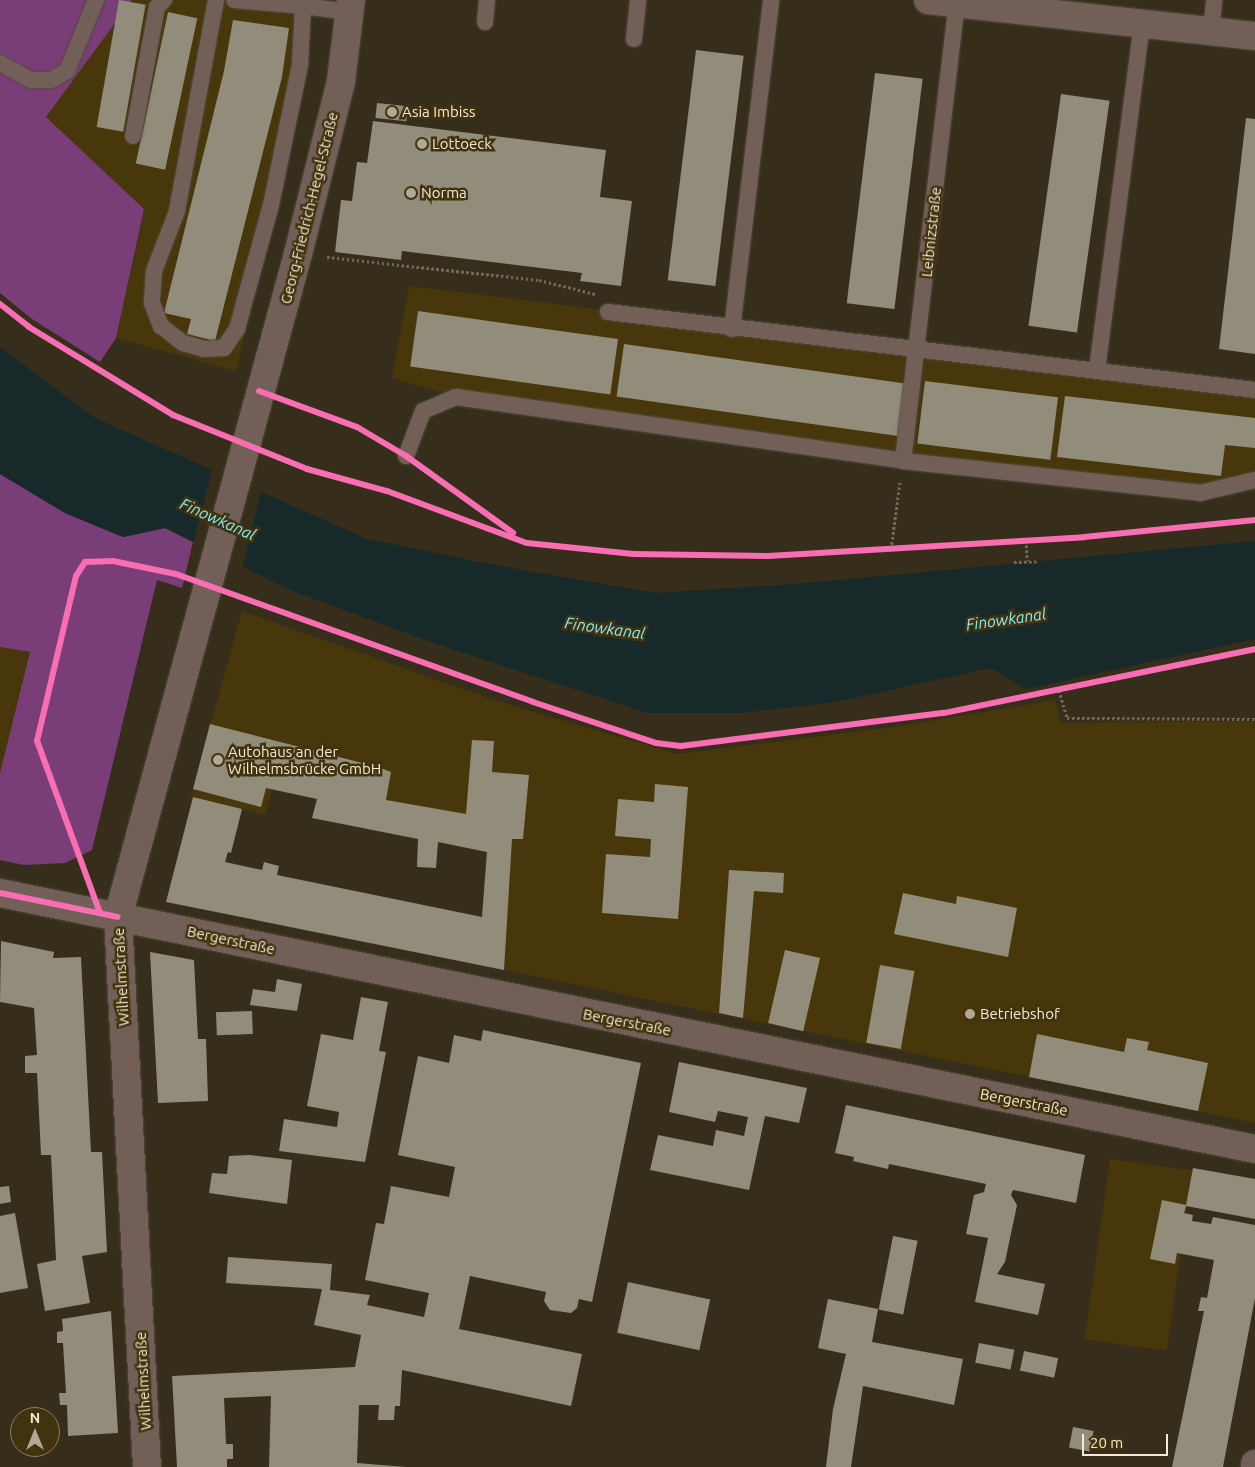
<!DOCTYPE html>
<html>
<head>
<meta charset="utf-8">
<style>
	body { margin:0 }
	#map { position:relative; width:1255px; height:1467px; overflow:hidden; background:#362e1b; font-family:Ubuntu,sans-serif }
	div>[style] { position:absolute }
	[style*='--x'] { left:calc(var(--x)*1px); top:calc(var(--y)*1px); width:calc(var(--w)*1px); rotate:calc(var(--a)*1deg) }
	.built>* { inset:0; background:#47370b; transform-origin:0 0 }
	.green>* { inset:0; background:#793e77 }
	.water>* { inset:0; background:#18292a }
	.pier>* { inset:0; background:#362e1b }
	.building>* { inset:0; background:#928c7b; transform-origin:0 0 }
	.path>* { height:3px; margin-top:-1.5px; transform-origin:0; background:repeating-linear-gradient(90deg,#74665e 0 2.5px,transparent 0 5px) }
	.roads { filter:drop-shadow(0 0 1px #524b3b) drop-shadow(0 0 1px #524b3b) }
	.service>* { height:16px; margin:-8px; padding:0 8px; transform-origin:8px; border-radius:8px; background:#726058 }
	.minor>* { height:28px; margin:-14px; padding:0 14px; transform-origin:14px; border-radius:14px; background:#726058 }
	.cycleway>* { height:6px; margin:-3px; padding:0 3px; transform-origin:3px; border-radius:3px; background:#f96db3 }
	.dots>* { width:14px; height:14px; translate:-50% -50%; box-sizing:border-box; border:2px solid #42330f; border-radius:50% }
	span { translate:-50% -50%; white-space:nowrap; text-align:center; line-height:1.15; -webkit-text-stroke:5px #42330f; paint-order:stroke }
	.poi-label { font-size:15px; color:#f3ead6 }
	.left { translate:0 -50%; text-align:left }
	.street-label { font-size:15px; color:#f3ead6 }
	.water-label { font-size:16px; color:#84eaf8; font-style:italic }
	.north { position:absolute; left:10px; top:1407px; width:50px; height:50px; box-sizing:border-box; background:#42330f; border:1px solid #897c5f; border-radius:50%; rotate:0deg; font-size:14px; font-weight:700; line-height:20px; text-align:center; color:#f3ead6 }
	.north::after { content:''; display:block; margin:auto; width:18px; height:22px; background:#b1a895; clip-path:polygon(50% 0,100% 100%,50% 72%,0 100%) }
	.scale { position:absolute; left:1082px; top:1434px; width:86px; height:22px; box-sizing:border-box; border:2px solid #f3ead6; border-top:0; padding-left:6px; font-size:15px; line-height:18px; white-space:nowrap; color:#f3ead6; -webkit-text-stroke:4px #42330f; paint-order:stroke }
</style>
</head>
<body>
<div id="map">
	<div class="built">
		<div style="clip-path:polygon(132px 0,312px 0,309px 68px,236px 371px,116px 338px,144px 210px,46px 117px)"></div>
		<div style="clip-path:polygon(409px 286px,1255px 390px,1255px 480px,1200px 493px,456px 397px,392px 378px)"></div>
		<div style="clip-path:polygon(242px 611px,497px 701px,677px 754px,894px 727px,1055px 700px,1061px 723px,1255px 721px,1255px 1123px,479px 965px,486px 852px,415px 838px,317px 799px,272px 790px,265px 815px,191px 796px)"></div>
		<div style="clip-path:polygon(0 647px,30px 652px,0 774px)"></div>
		<div style="left:1110px;top:1159px;width:83px;height:182px;rotate:8deg"></div>
	</div>
	<div class="green">
		<div style="clip-path:polygon(0 0,132px 0,46px 117px,144px 209px,116px 338px,100px 362px,32px 319px,0 293px)"></div>
		<div style="clip-path:polygon(0 474px,65px 513px,123px 537px,165px 528px,193px 542px,182px 588px,157px 580px,92px 850px,65px 863px,24px 865px,0 860px,0 773px,30px 652px,0 647px)"></div>
	</div>
	<div class="water">
		<div style="clip-path:polygon(0 347px,95px 418px,365px 538px,478px 562px,655px 593px,795px 584px,1255px 541px,1255px 639px,1026px 689px,991px 668px,835px 702px,742px 713px,647px 713px,436px 644px,290px 590px,165px 528px,123px 537px,65px 513px,0 474px)"></div>
	</div>
	<div class="pier">
		<div style="clip-path:polygon(213px 466px,262px 488px,242px 569px,193px 545px)"></div>
	</div>
	<div class="building">
		<div style="left:119px;top:0;width:27px;height:129px;rotate:10deg"></div>
		<div style="left:168px;top:12px;width:30px;height:155px;rotate:12deg"></div>
		<div style="clip-path:polygon(233px 20px,289px 28px,282px 77px,215px 341px,187px 334px,191px 319px,164px 313px,224px 71px)"></div>
		<div style="left:696px;top:50px;width:48px;height:232px;rotate:7deg"></div>
		<div style="left:875px;top:73px;width:48px;height:232px;rotate:7deg"></div>
		<div style="left:1061px;top:94px;width:49px;height:234px;rotate:8deg"></div>
		<div style="left:377px;top:103px;width:31px;height:15px;rotate:6deg"></div>
		<div style="clip-path:polygon(1246px 118px,1255px 119px,1255px 354px,1219px 349px)"></div>
		<div style="clip-path:polygon(373px 121px,606px 150px,600px 197px,632px 201px,621px 286px,580px 281px,582px 273px,402px 251px,401px 260px,335px 252px,341px 200px,352px 201px,357px 162px,367px 163px)"></div>
		<div style="left:418px;top:311px;width:202px;height:56px;rotate:8deg"></div>
		<div style="left:624px;top:344px;width:286px;height:53px;rotate:8deg"></div>
		<div style="left:925px;top:381px;width:134px;height:63px;rotate:7deg"></div>
		<div style="clip-path:polygon(1065px 396px,1255px 418px,1255px 448px,1225px 445px,1221px 476px,1057px 457px)"></div>
		<div style="clip-path:polygon(210px 724px,378px 767px,391px 772px,386px 800px,466px 814px,472px 740px,494px 741px,492px 772px,529px 775px,523px 839px,512px 839px,504px 970px,166px 902px,193px 797px,242px 809px,231px 853px,228px 852px,225px 862px,262px 870px,264px 862px,279px 866px,277px 875px,482px 917px,487px 852px,438px 842px,436px 868px,417px 867px,418px 839px,312px 818px,317px 799px,266px 788px,261px 807px,193px 789px)"></div>
		<div style="clip-path:polygon(655px 784px,688px 787px,678px 919px,602px 913px,606px 854px,650px 857px,651px 839px,615px 836px,618px 799px,654px 802px)"></div>
		<div style="clip-path:polygon(729px 870px,784px 873px,783px 893px,754px 891px,743px 1018px,719px 1013px)"></div>
		<div style="clip-path:polygon(903px 893px,956px 904px,957px 896px,1017px 908px,1008px 957px,894px 934px)"></div>
		<div style="clip-path:polygon(1px 941px,54px 952px,53px 958px,81px 957px,91px 1152px,102px 1152px,107px 1252px,82px 1256px,90px 1303px,45px 1311px,37px 1264px,56px 1260px,51px 1155px,41px 1155px,37px 1073px,25px 1073px,25px 1056px,37px 1055px,34px 1008px,0 1002px)"></div>
		<div style="left:785px;top:950px;width:36px;height:75px;rotate:13deg"></div>
		<div style="clip-path:polygon(150px 952px,194px 960px,198px 1039px,206px 1039px,208px 1101px,158px 1103px)"></div>
		<div style="left:880px;top:965px;width:35px;height:79px;rotate:10deg"></div>
		<div style="clip-path:polygon(277px 979px,302px 984px,297px 1011px,250px 1005px,253px 989px,275px 992px)"></div>
		<div style="clip-path:polygon(361px 997px,388px 1002px,379px 1051px,386px 1052px,365px 1162px,279px 1151px,284px 1119px,337px 1127px,339px 1112px,307px 1106px,321px 1034px,353px 1040px)"></div>
		<div style="left:252px;top:1011px;width:23px;height:36px;rotate:88deg"></div>
		<div style="clip-path:polygon(483px 1030px,641px 1063px,592px 1302px,579px 1299px,577px 1308px,571px 1313px,550px 1310px,544px 1301px,546px 1292px,470px 1276px,459px 1329px,582px 1354px,571px 1406px,402px 1370px,400px 1406px,395px 1406px,394px 1420px,378px 1420px,379px 1405px,359px 1405px,357px 1463px,406px 1467px,269px 1467px,271px 1396px,224px 1398px,226px 1444px,233px 1444px,233px 1459px,227px 1459px,227px 1467px,177px 1467px,172px 1376px,355px 1367px,361px 1335px,314px 1325px,322px 1289px,226px 1283px,228px 1257px,332px 1264px,330px 1290px,370px 1295px,367px 1305px,424px 1317px,429px 1293px,365px 1280px,376px 1223px,384px 1224px,391px 1186px,449px 1197px,455px 1167px,398px 1155px,418px 1056px,449px 1063px,454px 1035px,481px 1041px)"></div>
		<div style="clip-path:polygon(1037px 1034px,1124px 1052px,1127px 1038px,1149px 1042px,1147px 1050px,1208px 1063px,1198px 1111px,1029px 1077px)"></div>
		<div style="clip-path:polygon(679px 1062px,807px 1088px,799px 1123px,765px 1116px,749px 1190px,650px 1170px,658px 1135px,713px 1146px,716px 1130px,744px 1136px,748px 1117px,718px 1111px,715px 1122px,669px 1112px)"></div>
		<div style="clip-path:polygon(846px 1105px,1085px 1155px,1076px 1203px,1013px 1190px,1011px 1195px,1017px 1205px,1005px 1262px,997px 1274px,1045px 1284px,1038px 1315px,975px 1302px,988px 1238px,966px 1234px,974px 1195px,984px 1192px,986px 1184px,889px 1164px,888px 1169px,853px 1161px,854px 1157px,835px 1153px)"></div>
		<div style="clip-path:polygon(250px 1155px,292px 1160px,287px 1204px,209px 1193px,212px 1173px,227px 1174px,229px 1156px)"></div>
		<div style="clip-path:polygon(1193px 1168px,1255px 1179px,1255px 1219px,1186px 1206px,1184px 1213px,1193px 1215px,1192px 1221px,1211px 1224px,1213px 1217px,1255px 1225px,1255px 1298px,1223px 1467px,1172px 1467px,1204px 1311px,1198px 1311px,1201px 1297px,1207px 1298px,1214px 1260px,1177px 1253px,1175px 1264px,1150px 1259px,1162px 1200px,1186px 1205px)"></div>
		<div style="clip-path:polygon(9px 1186px,11px 1202px,0 1204px,0 1187px)"></div>
		<div style="clip-path:polygon(15px 1213px,28px 1288px,0 1293px,0 1216px)"></div>
		<div style="left:893px;top:1236px;width:25px;height:75px;rotate:11deg"></div>
		<div style="left:628px;top:1282px;width:84px;height:52px;rotate:12deg"></div>
		<div style="clip-path:polygon(828px 1299px,878px 1309px,872px 1342px,963px 1359px,954px 1405px,863px 1386px,851px 1467px,826px 1467px,833px 1409px,846px 1354px,818px 1348px)"></div>
		<div style="clip-path:polygon(111px 1311px,118px 1433px,68px 1436px,67px 1405px,60px 1405px,59px 1393px,66px 1393px,63px 1343px,57px 1343px,57px 1332px,63px 1331px,62px 1319px)"></div>
		<div style="left:979px;top:1343px;width:36px;height:20px;rotate:11deg"></div>
		<div style="left:1024px;top:1351px;width:35px;height:20px;rotate:12deg"></div>
		<div style="left:1073px;top:1427px;width:21px;height:21px;rotate:11deg"></div>
	</div>
	<div class="path">
		<div style="--x:327;--y:257;--w:213;--a:6.2"></div>
		<div style="--x:539;--y:280;--w:58;--a:14"></div>
		<div style="--x:1026;--y:540;--w:21;--a:87"></div>
		<div style="--x:891;--y:549;--w:68;--a:-82.3"></div>
		<div style="--x:1014;--y:562;--w:25;--a:-2"></div>
		<div style="--x:1059;--y:690;--w:29;--a:74"></div>
		<div style="--x:1067;--y:718;--w:188;--a:0.3"></div>
	</div>
	<div class="roads">
		<div class="service">
			<div style="--x:216;--y:0;--w:215;--a:100.5"></div>
			<div style="--x:177;--y:211;--w:64;--a:111"></div>
			<div style="--x:154;--y:271;--w:32;--a:94"></div>
			<div style="--x:152;--y:303;--w:25;--a:69"></div>
			<div style="--x:161;--y:326;--w:28;--a:38"></div>
			<div style="--x:183;--y:343;--w:22;--a:16"></div>
			<div style="--x:204;--y:349;--w:20;--a:-3"></div>
			<div style="--x:224;--y:348;--w:23;--a:-56"></div>
			<div style="--x:237;--y:329;--w:129;--a:-74.7"></div>
			<div style="--x:271;--y:205;--w:143;--a:-78.3"></div>
			<div style="--x:300;--y:65;--w:59;--a:-87.1"></div>
			<div style="--x:303;--y:6;--w:69;--a:-175"></div>
			<div style="--x:304;--y:0;--w:6;--a:99"></div>
			<div style="--x:303;--y:6;--w:47;--a:7.3"></div>
			<div style="--x:485;--y:22;--w:22;--a:-85"></div>
			<div style="--x:1211;--y:31;--w:31;--a:-84"></div>
			<div style="--x:634;--y:39;--w:39;--a:-84"></div>
			<div style="--x:0;--y:63;--w:35;--a:29"></div>
			<div style="--x:31;--y:80;--w:20;--a:0"></div>
			<div style="--x:51;--y:80;--w:18;--a:-29"></div>
			<div style="--x:67;--y:71;--w:77;--a:-67.8"></div>
			<div style="--x:133;--y:136;--w:131;--a:-79.5"></div>
			<div style="--x:157;--y:7;--w:10;--a:-45"></div>
			<div style="--x:608;--y:312;--w:652;--a:6.87"></div>
			<div style="--x:732;--y:329;--w:331;--a:-83.2"></div>
			<div style="--x:1097;--y:370;--w:350;--a:-82.6"></div>
			<div style="--x:406;--y:456;--w:48;--a:-69.3"></div>
			<div style="--x:423;--y:411;--w:36;--a:-23"></div>
			<div style="--x:456;--y:397;--w:452;--a:8.1"></div>
			<div style="--x:903;--y:461;--w:299;--a:6.1"></div>
			<div style="--x:1200;--y:493;--w:57;--a:-13.3"></div>
			<div style="--x:903;--y:461;--w:460;--a:-83.3"></div>
		</div>
		<div class="minor">
			<div style="--x:928;--y:0;--w:329;--a:6.3"></div>
			<div style="--x:0;--y:893;--w:1281;--a:11.53"></div>
			<div style="--x:147;--y:1467;--w:551;--a:-93.02"></div>
			<div style="--x:118;--y:917;--w:687;--a:-74.81"></div>
			<div style="--x:298;--y:254;--w:178;--a:-76"></div>
			<div style="--x:341;--y:81;--w:82;--a:-83"></div>
			<div style="--x:1255;--y:1467;--w:3;--a:-90"></div>
		</div>
	</div>
	<div class="cycleway">
		<div style="--x:0;--y:304;--w:37;--a:38"></div>
		<div style="--x:29;--y:327;--w:169;--a:31.4"></div>
		<div style="--x:173;--y:415;--w:144;--a:21.9"></div>
		<div style="--x:307;--y:469;--w:83;--a:15.4"></div>
		<div style="--x:387;--y:491;--w:149;--a:20.4"></div>
		<div style="--x:527;--y:543;--w:107;--a:5.9"></div>
		<div style="--x:633;--y:554;--w:135;--a:0.8"></div>
		<div style="--x:768;--y:556;--w:317;--a:-3.4"></div>
		<div style="--x:1084;--y:537;--w:172;--a:-5.7"></div>
		<div style="--x:259;--y:391;--w:104;--a:20.2"></div>
		<div style="--x:357;--y:427;--w:57;--a:30.6"></div>
		<div style="--x:406;--y:456;--w:132;--a:35.7"></div>
		<div style="--x:0;--y:893;--w:120;--a:11.5"></div>
		<div style="--x:100;--y:913;--w:183;--a:-110.1"></div>
		<div style="--x:37;--y:741;--w:170;--a:-76.7"></div>
		<div style="--x:76;--y:576;--w:17;--a:-57"></div>
		<div style="--x:85;--y:562;--w:28;--a:-2"></div>
		<div style="--x:113;--y:561;--w:64;--a:11.7"></div>
		<div style="--x:176;--y:574;--w:379;--a:19.7"></div>
		<div style="--x:533;--y:702;--w:130;--a:18.4"></div>
		<div style="--x:656;--y:743;--w:25;--a:7"></div>
		<div style="--x:681;--y:746;--w:265;--a:-7.2"></div>
		<div style="--x:944;--y:713;--w:318;--a:-11.6"></div>
	</div>
	<div class="dots">
		<div style="left:392px;top:112px;background:#b1a895"></div>
		<div style="left:422px;top:144px;background:#b1a895"></div>
		<div style="left:411px;top:193px;background:#b1a895"></div>
		<div style="left:218px;top:760px;background:#b1a895"></div>
		<div style="left:970px;top:1014px;background:#b1a895"></div>
	</div>
	<div class="poi-label">
		<span class="left" style="left:402px;top:112px">Asia Imbiss</span>
		<span class="left" style="left:432px;top:144px">Lottoeck</span>
		<span class="left" style="left:421px;top:193px">Norma</span>
		<span class="left" style="left:228px;top:760px">Autohaus an der<br>Wilhelmsbrücke GmbH</span>
		<span class="left" style="left:980px;top:1014px">Betriebshof</span>
	</div>
	<div class="street-label">
		<span style="left:309px;top:208px;rotate:-76deg">Georg-Friedrich-Hegel-Straße</span>
		<span style="left:931px;top:232px;rotate:-84deg">Leibnizstraße</span>
		<span style="left:231px;top:940px;rotate:12deg">Bergerstraße</span>
		<span style="left:121px;top:977px;rotate:-93deg">Wilhelmstraße</span>
		<span style="left:627px;top:1022px;rotate:11deg">Bergerstraße</span>
		<span style="left:1024px;top:1102px;rotate:11deg">Bergerstraße</span>
		<span style="left:143px;top:1381px;rotate:-93deg">Wilhelmstraße</span>
	</div>
	<div class="water-label">
		<span style="left:218px;top:519px;rotate:24deg">Finowkanal</span>
		<span style="left:1006px;top:619px;rotate:-8deg">Finowkanal</span>
		<span style="left:605px;top:628px;rotate:8deg">Finowkanal</span>
	</div>
	<div class="north">N</div>
	<div class="scale">20 m</div>
</div>
</body>
</html>
